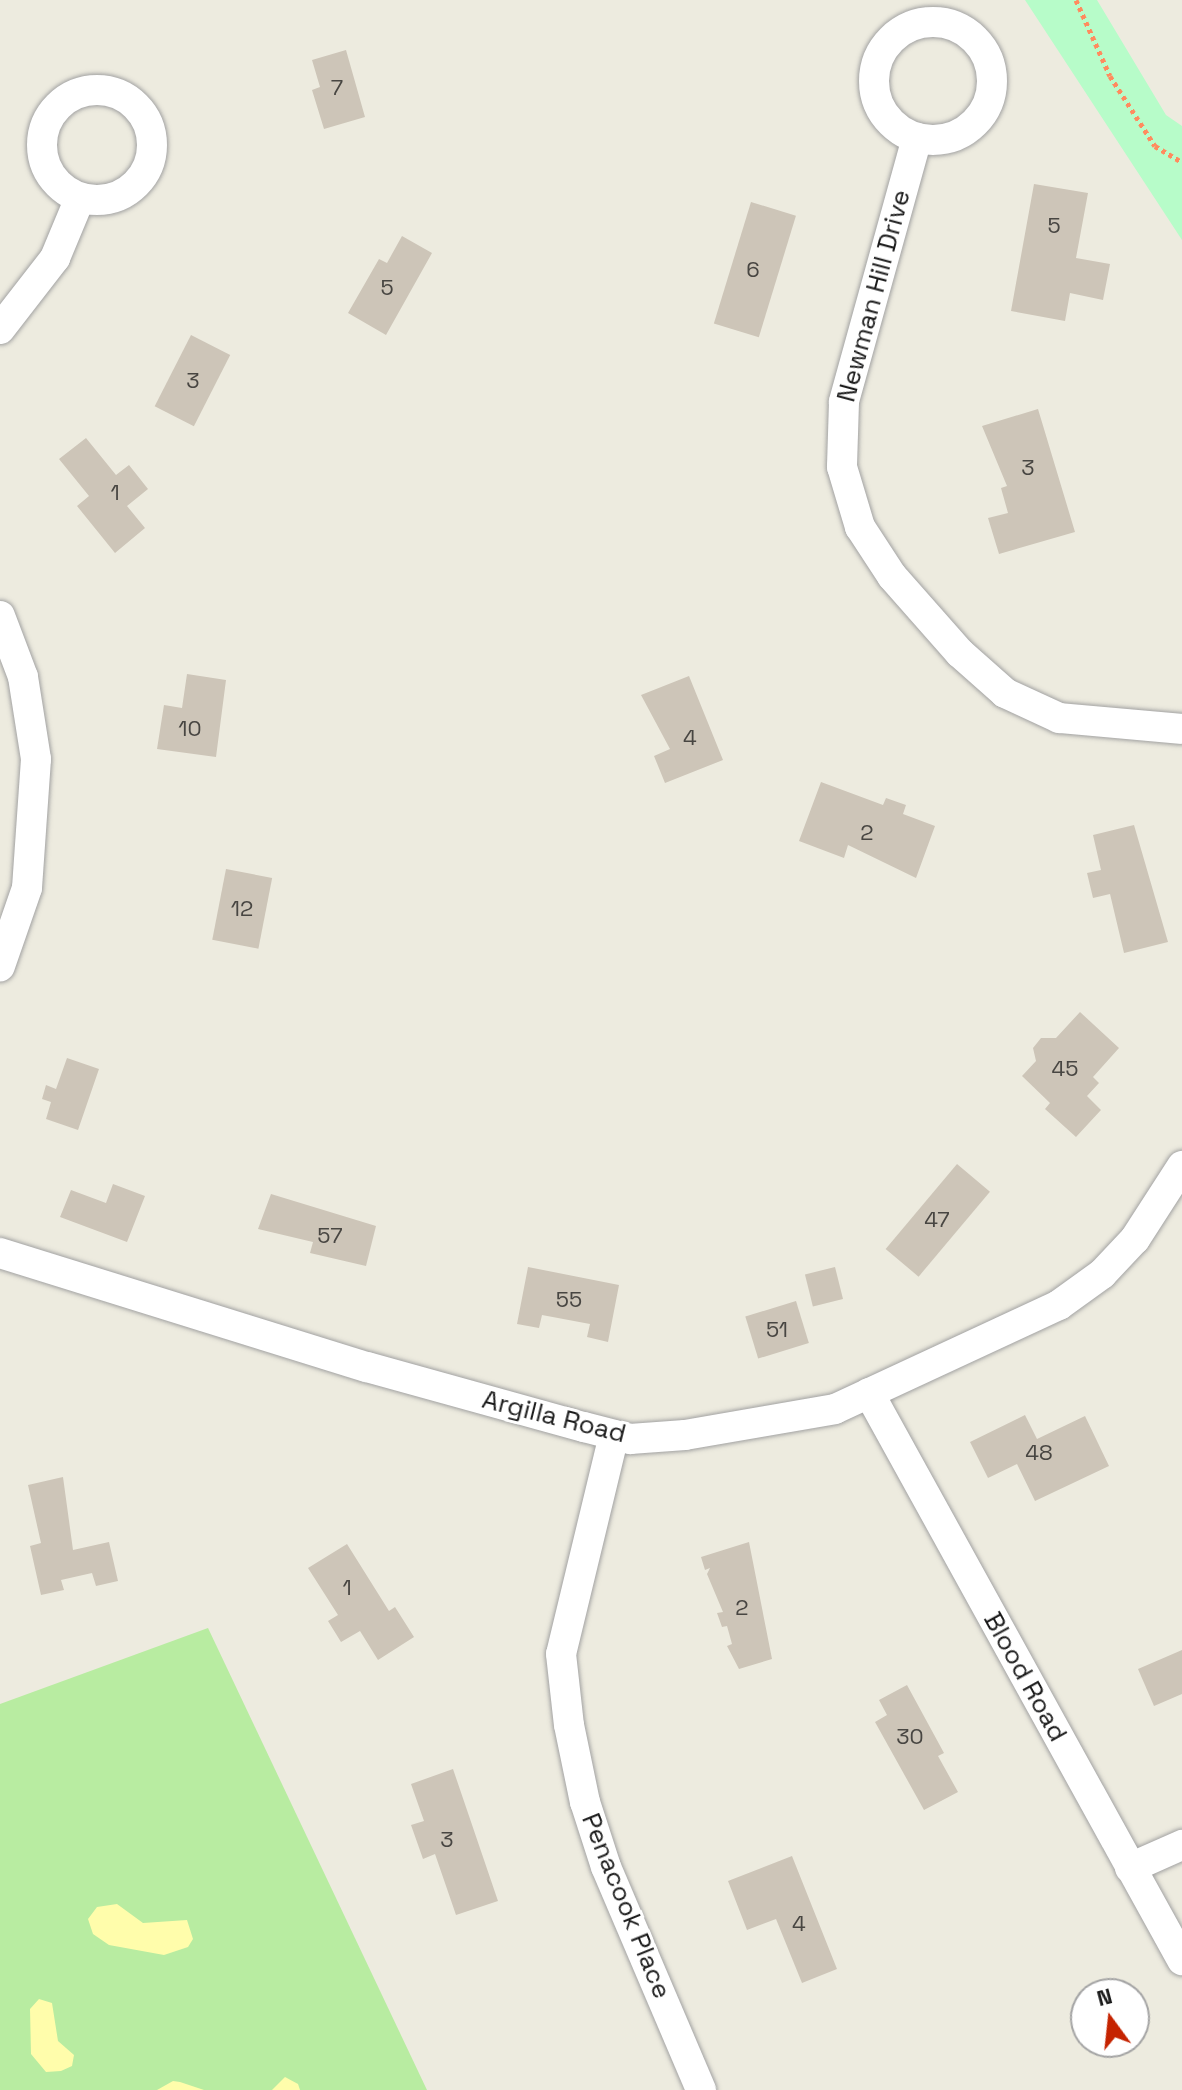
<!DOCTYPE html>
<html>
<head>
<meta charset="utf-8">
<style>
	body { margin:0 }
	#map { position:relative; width:1182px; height:2090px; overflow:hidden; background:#edebdf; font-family:"Space Grotesk",sans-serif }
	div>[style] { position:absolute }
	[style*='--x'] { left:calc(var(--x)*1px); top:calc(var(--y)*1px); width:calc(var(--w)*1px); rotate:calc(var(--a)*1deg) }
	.grass>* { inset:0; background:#b8eca1 }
	.sand>* { inset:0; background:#fffdab }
	.park>* { inset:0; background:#b7fcc9 }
	.building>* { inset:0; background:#cdc5b8; transform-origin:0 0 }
	.path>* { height:5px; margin-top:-2.5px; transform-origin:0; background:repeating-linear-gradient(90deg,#ff8b5e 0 4px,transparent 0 8px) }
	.roads { filter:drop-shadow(0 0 2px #a2a2a2) drop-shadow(0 0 2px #a2a2a2) }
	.street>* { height:30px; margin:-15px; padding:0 15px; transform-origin:15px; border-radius:15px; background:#fff }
	.street>.ring { margin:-15px; padding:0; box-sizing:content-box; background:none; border:30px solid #fff; border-radius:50% }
	span { translate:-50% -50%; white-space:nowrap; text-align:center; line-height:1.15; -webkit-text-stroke:6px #fff; paint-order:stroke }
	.number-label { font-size:22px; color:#484642 }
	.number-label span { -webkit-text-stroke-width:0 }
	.street-label { font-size:26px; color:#1b1b1b }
	.north { position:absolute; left:1070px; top:1978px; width:80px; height:80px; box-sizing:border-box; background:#fff; border:2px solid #a4a4a4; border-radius:50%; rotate:345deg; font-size:22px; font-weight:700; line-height:32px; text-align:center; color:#1b1b1b }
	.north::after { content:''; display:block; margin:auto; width:28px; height:36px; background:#c52300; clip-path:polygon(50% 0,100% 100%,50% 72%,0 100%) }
</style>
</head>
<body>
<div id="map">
	<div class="grass">
		<div style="clip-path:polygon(208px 1628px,427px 2090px,0 2090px,0 1704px)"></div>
	</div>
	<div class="sand">
		<div style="clip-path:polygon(117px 1904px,143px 1923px,187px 1920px,193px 1939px,188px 1947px,164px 1955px,109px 1945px,93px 1934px,88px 1919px,97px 1907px)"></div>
		<div style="clip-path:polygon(39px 1999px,52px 2003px,58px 2041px,74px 2055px,72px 2066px,61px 2071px,46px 2072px,31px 2054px,30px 2009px)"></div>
		<div style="clip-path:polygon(285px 2077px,298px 2084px,300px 2090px,272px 2090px)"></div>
		<div style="clip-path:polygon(173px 2081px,180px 2082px,204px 2090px,157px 2090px)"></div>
	</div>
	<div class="park">
		<div style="clip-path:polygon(1025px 0,1097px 0,1166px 115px,1182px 126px,1182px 240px)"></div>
	</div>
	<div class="building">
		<div style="clip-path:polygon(346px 50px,365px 117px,324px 129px,312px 90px,320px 87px,312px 60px)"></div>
		<div style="clip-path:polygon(1034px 184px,1088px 193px,1076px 258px,1110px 264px,1103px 300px,1070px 293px,1065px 321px,1011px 311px)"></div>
		<div style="left:751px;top:202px;width:47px;height:127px;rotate:17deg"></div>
		<div style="clip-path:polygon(402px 236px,432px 253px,386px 335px,348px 313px,379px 259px,387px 263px)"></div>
		<div style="left:191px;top:335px;width:44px;height:80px;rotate:27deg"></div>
		<div style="clip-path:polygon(1038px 409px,1075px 532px,999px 554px,988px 518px,1008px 513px,1001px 488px,1007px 486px,982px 426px)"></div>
		<div style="clip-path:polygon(86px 438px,116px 475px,129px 465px,148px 489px,127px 506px,145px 528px,115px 553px,77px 506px,89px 496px,59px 459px)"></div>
		<div style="clip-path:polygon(187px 674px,226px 680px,216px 757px,157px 749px,164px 705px,182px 708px)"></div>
		<div style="clip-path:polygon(689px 676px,723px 760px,665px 783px,654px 756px,670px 749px,641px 695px)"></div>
		<div style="clip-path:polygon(821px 782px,883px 805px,886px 798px,906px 805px,903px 814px,935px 826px,916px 878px,848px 845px,844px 858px,799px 841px)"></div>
		<div style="clip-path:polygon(1134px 825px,1168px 942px,1124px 953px,1110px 894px,1093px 898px,1087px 873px,1101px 870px,1093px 835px)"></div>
		<div style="left:226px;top:869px;width:47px;height:72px;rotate:11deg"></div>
		<div style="clip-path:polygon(1080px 1012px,1119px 1048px,1093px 1077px,1099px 1083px,1087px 1096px,1101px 1110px,1076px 1137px,1045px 1109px,1050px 1103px,1022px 1076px,1036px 1061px,1033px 1048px,1041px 1038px,1056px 1038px)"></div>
		<div style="clip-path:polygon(67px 1058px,99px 1069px,78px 1130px,46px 1119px,51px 1102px,42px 1099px,46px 1085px,56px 1089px)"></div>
		<div style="left:957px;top:1164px;width:43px;height:111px;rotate:40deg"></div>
		<div style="clip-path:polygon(113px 1184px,145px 1196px,127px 1242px,60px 1217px,71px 1190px,106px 1203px)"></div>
		<div style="clip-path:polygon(271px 1194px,376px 1226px,366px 1266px,310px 1253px,313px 1242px,258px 1229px)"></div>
		<div style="clip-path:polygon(528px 1267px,619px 1285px,608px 1342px,587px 1337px,590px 1324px,542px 1315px,539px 1328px,517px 1324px)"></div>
		<div style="left:835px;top:1267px;width:33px;height:31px;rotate:76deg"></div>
		<div style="left:796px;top:1301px;width:44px;height:53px;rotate:73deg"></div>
		<div style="clip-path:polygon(1025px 1415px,1037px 1439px,1085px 1416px,1109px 1466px,1035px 1501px,1017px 1464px,988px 1478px,970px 1442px)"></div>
		<div style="clip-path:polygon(63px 1477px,73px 1550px,109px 1542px,118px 1581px,96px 1586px,92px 1573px,61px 1580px,64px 1590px,41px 1595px,30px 1546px,41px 1543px,28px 1485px)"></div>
		<div style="clip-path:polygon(749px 1542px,772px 1659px,739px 1669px,727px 1646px,732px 1644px,727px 1626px,722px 1627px,717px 1613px,723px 1612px,707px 1574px,710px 1568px,705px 1570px,701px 1557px)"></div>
		<div style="clip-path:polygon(347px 1544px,389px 1611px,395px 1607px,414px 1637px,378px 1660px,360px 1631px,341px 1642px,328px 1621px,338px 1615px,308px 1568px)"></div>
		<div style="clip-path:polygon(1182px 1650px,1182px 1694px,1154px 1706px,1138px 1669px)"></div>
		<div style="clip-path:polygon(907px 1685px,944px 1753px,938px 1756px,958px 1792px,924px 1810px,875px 1722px,887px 1715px,879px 1700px)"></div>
		<div style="clip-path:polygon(453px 1769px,498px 1901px,456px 1915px,435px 1854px,423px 1859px,411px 1825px,424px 1821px,411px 1784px)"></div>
		<div style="clip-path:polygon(792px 1856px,837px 1969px,802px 1983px,776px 1919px,747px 1930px,728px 1881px)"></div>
	</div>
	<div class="path">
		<div style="--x:1076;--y:0;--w:83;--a:65.9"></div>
		<div style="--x:1110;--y:76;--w:83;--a:57.3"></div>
		<div style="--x:1155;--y:146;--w:31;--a:31"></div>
	</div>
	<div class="roads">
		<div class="street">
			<div class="ring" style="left:874px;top:22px;width:88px;height:88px"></div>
			<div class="ring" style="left:42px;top:90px;width:80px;height:80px"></div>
			<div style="--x:917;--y:138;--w:274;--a:105.5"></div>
			<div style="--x:844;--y:402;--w:65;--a:91.8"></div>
			<div style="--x:842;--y:467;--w:63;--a:73.3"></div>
			<div style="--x:860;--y:527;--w:59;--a:56.9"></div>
			<div style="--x:892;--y:576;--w:103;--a:48.6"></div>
			<div style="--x:960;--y:653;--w:60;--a:41.6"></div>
			<div style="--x:1005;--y:693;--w:60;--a:24.8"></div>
			<div style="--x:1059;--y:718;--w:123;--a:5.1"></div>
			<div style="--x:0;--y:329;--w:90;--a:-52.2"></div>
			<div style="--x:55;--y:258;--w:65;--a:-67.4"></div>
			<div style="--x:0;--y:616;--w:65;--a:69.3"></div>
			<div style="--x:23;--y:677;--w:83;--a:81"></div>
			<div style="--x:36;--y:759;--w:129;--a:94"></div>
			<div style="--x:27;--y:888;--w:83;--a:109.1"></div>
			<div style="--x:0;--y:1253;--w:384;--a:17.3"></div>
			<div style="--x:367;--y:1367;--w:225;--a:15.5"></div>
			<div style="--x:584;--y:1427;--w:48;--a:14.6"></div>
			<div style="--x:630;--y:1439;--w:55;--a:-4.2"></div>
			<div style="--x:685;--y:1435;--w:152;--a:-9.8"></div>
			<div style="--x:835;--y:1409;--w:247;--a:-24.9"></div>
			<div style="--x:1059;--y:1305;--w:53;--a:-35.8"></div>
			<div style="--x:1102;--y:1274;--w:48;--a:-46.7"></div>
			<div style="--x:1135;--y:1239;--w:87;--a:-57.2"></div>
			<div style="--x:869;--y:1393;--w:648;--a:61.1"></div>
			<div style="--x:614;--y:1435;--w:225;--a:103.6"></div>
			<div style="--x:561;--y:1654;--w:71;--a:83.6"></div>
			<div style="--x:569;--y:1725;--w:79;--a:78.3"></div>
			<div style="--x:585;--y:1802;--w:68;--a:72.1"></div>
			<div style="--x:606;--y:1867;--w:242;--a:66.9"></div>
			<div style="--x:1130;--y:1868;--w:57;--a:-23.9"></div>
		</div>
	</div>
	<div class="number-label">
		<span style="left:337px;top:88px">7</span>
		<span style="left:1054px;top:226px">5</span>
		<span style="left:753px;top:270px">6</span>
		<span style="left:387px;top:288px">5</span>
		<span style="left:193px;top:381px">3</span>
		<span style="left:1028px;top:468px">3</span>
		<span style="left:115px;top:493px">1</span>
		<span style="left:190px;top:729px">10</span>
		<span style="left:690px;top:738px">4</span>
		<span style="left:867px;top:833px">2</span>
		<span style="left:242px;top:909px">12</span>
		<span style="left:1065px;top:1069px">45</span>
		<span style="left:937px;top:1220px">47</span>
		<span style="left:330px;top:1236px">57</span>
		<span style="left:569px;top:1300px">55</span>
		<span style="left:777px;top:1330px">51</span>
		<span style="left:1039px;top:1453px">48</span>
		<span style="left:347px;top:1588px">1</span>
		<span style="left:742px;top:1608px">2</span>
		<span style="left:910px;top:1737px">30</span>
		<span style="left:447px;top:1840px">3</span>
		<span style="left:799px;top:1924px">4</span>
	</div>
	<div class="street-label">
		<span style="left:874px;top:296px;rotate:-75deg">Newman Hill Drive</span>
		<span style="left:554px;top:1417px;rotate:14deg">Argilla Road</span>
		<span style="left:1025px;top:1677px;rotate:61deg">Blood Road</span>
		<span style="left:626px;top:1906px;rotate:68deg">Penacook Place</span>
	</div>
	<div class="north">N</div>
</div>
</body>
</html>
